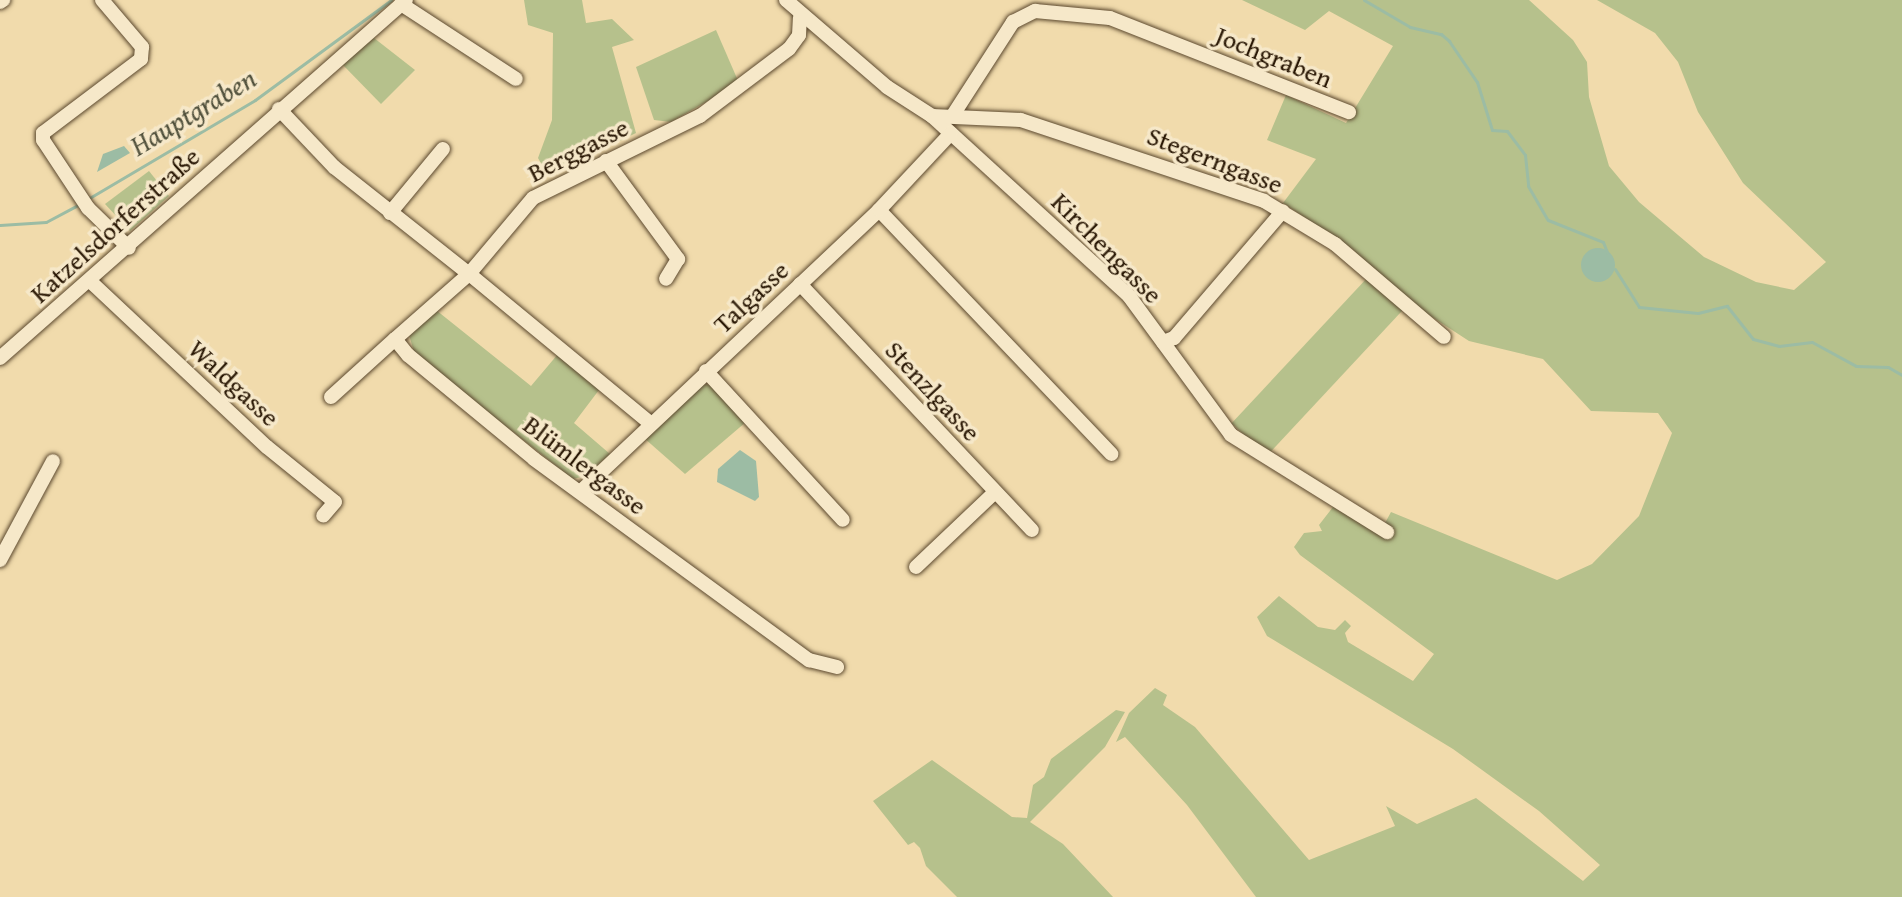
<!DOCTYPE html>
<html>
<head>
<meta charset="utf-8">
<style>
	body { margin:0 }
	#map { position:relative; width:1902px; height:897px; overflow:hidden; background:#f1dbac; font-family:"Gentium Book Plus",serif }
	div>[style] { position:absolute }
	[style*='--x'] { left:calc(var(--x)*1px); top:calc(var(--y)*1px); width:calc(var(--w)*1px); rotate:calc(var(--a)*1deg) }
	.green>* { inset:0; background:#b6c18c; transform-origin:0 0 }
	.water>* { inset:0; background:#9cbca4 }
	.round { border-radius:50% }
	.stream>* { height:3px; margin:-1.5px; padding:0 1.5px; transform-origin:1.5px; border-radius:1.5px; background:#9cbca4 }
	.roads { filter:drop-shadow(0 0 2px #5b482e) drop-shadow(0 0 2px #5b482e) }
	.minor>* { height:14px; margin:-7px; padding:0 7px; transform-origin:7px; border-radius:7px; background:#f6e8c9 }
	span { translate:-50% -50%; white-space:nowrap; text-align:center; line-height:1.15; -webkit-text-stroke:7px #f6e8c9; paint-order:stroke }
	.street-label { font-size:26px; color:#291704 }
	.water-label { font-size:28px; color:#51513c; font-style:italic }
</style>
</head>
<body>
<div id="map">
	<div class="green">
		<div style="clip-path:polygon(524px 0,582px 0,586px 23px,612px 19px,634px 40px,612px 47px,636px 133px,548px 176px,538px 158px,552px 120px,553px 33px,528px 25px)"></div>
		<div style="clip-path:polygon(1242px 0,1529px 0,1573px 40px,1587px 62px,1589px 97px,1609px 166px,1639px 202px,1704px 257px,1756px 282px,1794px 290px,1826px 262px,1743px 183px,1698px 112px,1678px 62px,1655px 33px,1597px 0,1902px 0,1902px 897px,1256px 897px,1187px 805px,1125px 737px,1116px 742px,1129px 713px,1155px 688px,1167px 695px,1163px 705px,1195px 727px,1309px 860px,1395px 826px,1386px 806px,1417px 824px,1476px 798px,1583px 881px,1600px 865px,1539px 811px,1453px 749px,1267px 636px,1257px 617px,1279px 596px,1318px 627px,1335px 630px,1345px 620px,1351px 626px,1345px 633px,1348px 642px,1413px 681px,1434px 654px,1300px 555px,1294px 547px,1304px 533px,1322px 531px,1319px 525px,1333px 507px,1379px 534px,1391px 512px,1557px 580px,1592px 564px,1639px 516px,1672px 433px,1658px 413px,1591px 411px,1543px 359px,1469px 341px,1412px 304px,1352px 249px,1283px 203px,1316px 159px,1267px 140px,1286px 95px,1346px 123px,1393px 46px,1329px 11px,1305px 30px)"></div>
		<div style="clip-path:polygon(716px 30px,739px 83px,671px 122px,654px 120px,636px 67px)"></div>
		<div style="clip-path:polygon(374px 38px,415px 70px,381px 104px,342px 64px)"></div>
		<div style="clip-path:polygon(149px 171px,169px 196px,130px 231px,105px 204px)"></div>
		<div style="left:1368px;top:277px;width:48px;height:200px;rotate:43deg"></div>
		<div style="clip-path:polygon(436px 310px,531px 386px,558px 354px,599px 390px,574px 423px,610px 454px,585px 476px,573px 479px,415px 355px,409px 335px)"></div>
		<div style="clip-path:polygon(703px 384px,710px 385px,746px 422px,685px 474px,644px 438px)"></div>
		<div style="clip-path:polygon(1116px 710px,1125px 712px,1105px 747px,1030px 822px,1063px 844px,1113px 897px,957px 897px,926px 866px,920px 848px,914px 842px,908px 845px,873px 801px,932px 760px,1012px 817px,1027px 818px,1033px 785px,1044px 777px,1051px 759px)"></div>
	</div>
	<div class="water">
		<div style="clip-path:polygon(124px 146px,130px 153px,97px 172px,103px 154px)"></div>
		<div class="round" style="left:1581px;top:248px;width:34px;height:34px"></div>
		<div style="clip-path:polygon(740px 450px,756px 461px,759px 497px,755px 501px,717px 482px,718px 469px)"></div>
	</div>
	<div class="stream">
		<div style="--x:1364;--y:0;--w:53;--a:30.4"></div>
		<div style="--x:1410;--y:27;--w:32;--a:13"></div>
		<div style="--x:1441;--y:34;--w:11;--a:41"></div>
		<div style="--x:1449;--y:41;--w:50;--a:55.7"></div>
		<div style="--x:1477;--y:82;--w:50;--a:72.6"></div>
		<div style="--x:1492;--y:130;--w:15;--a:4"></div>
		<div style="--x:1507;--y:131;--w:30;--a:53"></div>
		<div style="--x:1525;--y:155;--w:31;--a:84"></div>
		<div style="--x:1528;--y:186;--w:39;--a:60"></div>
		<div style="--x:1548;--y:220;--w:59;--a:21.8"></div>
		<div style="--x:1603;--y:242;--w:11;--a:68"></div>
		<div style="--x:86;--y:200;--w:196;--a:-30.6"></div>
		<div style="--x:255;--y:100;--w:169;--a:-36.3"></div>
		<div style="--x:0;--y:225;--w:46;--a:-3.7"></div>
		<div style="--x:46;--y:222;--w:38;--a:-28"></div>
		<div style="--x:1615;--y:269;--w:45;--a:57.7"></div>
		<div style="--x:1639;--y:307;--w:59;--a:5.8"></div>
		<div style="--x:1698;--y:313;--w:30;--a:-14"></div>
		<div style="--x:1727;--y:306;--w:42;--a:51.8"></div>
		<div style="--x:1753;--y:339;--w:27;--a:15"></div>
		<div style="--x:1779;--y:346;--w:33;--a:-7"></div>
		<div style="--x:1812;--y:342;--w:50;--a:28.6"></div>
		<div style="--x:1856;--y:366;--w:32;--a:2"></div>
		<div style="--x:1888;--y:367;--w:16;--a:30"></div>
	</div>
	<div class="roads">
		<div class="minor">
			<div style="--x:102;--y:0;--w:62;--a:49.6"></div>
			<div style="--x:142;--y:47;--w:12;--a:95"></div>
			<div style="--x:141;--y:59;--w:123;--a:142.9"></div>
			<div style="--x:43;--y:133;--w:7;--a:90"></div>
			<div style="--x:43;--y:140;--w:82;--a:56.5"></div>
			<div style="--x:88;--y:208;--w:57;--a:44.3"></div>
			<div style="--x:786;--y:0;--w:133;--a:40.7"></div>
			<div style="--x:887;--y:87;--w:54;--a:32.8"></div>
			<div style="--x:932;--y:116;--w:267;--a:42.4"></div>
			<div style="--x:1129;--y:296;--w:172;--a:53.7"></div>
			<div style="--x:1231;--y:435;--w:184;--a:31.9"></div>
			<div style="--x:0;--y:2;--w:4;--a:-34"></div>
			<div style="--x:401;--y:4;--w:137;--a:33.1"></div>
			<div style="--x:279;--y:109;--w:80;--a:46.5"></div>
			<div style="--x:334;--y:167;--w:172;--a:38.4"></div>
			<div style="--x:469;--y:274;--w:99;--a:-49.9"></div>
			<div style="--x:533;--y:198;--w:186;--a:-26.2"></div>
			<div style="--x:700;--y:116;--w:111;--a:-37"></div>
			<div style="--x:789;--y:49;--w:17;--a:-54"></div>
			<div style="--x:799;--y:35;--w:17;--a:-87"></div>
			<div style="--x:953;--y:115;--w:111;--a:-57.2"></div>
			<div style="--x:1013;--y:22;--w:25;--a:-27"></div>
			<div style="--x:1035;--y:11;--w:75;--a:5.3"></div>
			<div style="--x:1110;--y:18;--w:257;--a:21.5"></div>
			<div style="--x:932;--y:116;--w:89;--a:2.6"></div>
			<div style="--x:1021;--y:120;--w:256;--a:18.4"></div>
			<div style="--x:1264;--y:201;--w:83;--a:31.2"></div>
			<div style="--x:1335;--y:244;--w:143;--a:40.5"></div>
			<div style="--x:606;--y:161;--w:122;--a:53.7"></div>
			<div style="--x:678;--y:259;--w:23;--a:121"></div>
			<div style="--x:879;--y:210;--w:337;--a:46.4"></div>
			<div style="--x:390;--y:213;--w:83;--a:-50.4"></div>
			<div style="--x:91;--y:282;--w:241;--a:43.2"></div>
			<div style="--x:267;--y:447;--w:87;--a:39"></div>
			<div style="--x:335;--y:502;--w:18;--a:131"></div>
			<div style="--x:800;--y:284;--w:338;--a:46.7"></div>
			<div style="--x:1163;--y:342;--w:12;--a:-20"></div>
			<div style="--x:1174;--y:338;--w:167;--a:-49.4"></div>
			<div style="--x:0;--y:358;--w:541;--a:-41.4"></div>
			<div style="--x:706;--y:371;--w:202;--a:47.4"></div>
			<div style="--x:331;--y:397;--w:86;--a:-42.2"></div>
			<div style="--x:650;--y:423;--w:234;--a:-140.5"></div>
			<div style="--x:469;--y:274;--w:98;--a:138.7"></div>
			<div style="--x:395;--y:339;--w:21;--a:51"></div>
			<div style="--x:408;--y:355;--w:163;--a:39.5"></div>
			<div style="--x:534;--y:459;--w:341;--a:36.2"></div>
			<div style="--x:809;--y:660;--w:29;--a:14"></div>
			<div style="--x:580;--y:492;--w:411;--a:-43.3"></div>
			<div style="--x:879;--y:210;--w:105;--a:-46.9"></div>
			<div style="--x:0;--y:560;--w:112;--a:-61.8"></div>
			<div style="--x:916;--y:567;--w:109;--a:-43.5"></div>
		</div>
	</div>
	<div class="street-label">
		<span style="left:1274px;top:57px;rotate:22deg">Jochgraben</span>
		<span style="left:578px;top:150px;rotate:-27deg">Berggasse</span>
		<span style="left:1215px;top:160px;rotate:21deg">Stegerngasse</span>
		<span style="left:115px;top:225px;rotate:-42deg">Katzelsdorferstraße</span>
		<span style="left:1107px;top:248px;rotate:45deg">Kirchengasse</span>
		<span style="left:751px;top:297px;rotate:-43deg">Talgasse</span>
		<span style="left:234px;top:383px;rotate:43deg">Waldgasse</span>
		<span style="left:933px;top:391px;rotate:47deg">Stenzlgasse</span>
		<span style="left:585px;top:465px;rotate:37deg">Blümlergasse</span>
	</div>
	<div class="water-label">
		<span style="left:193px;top:112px;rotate:-31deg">Hauptgraben</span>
	</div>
</div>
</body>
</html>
